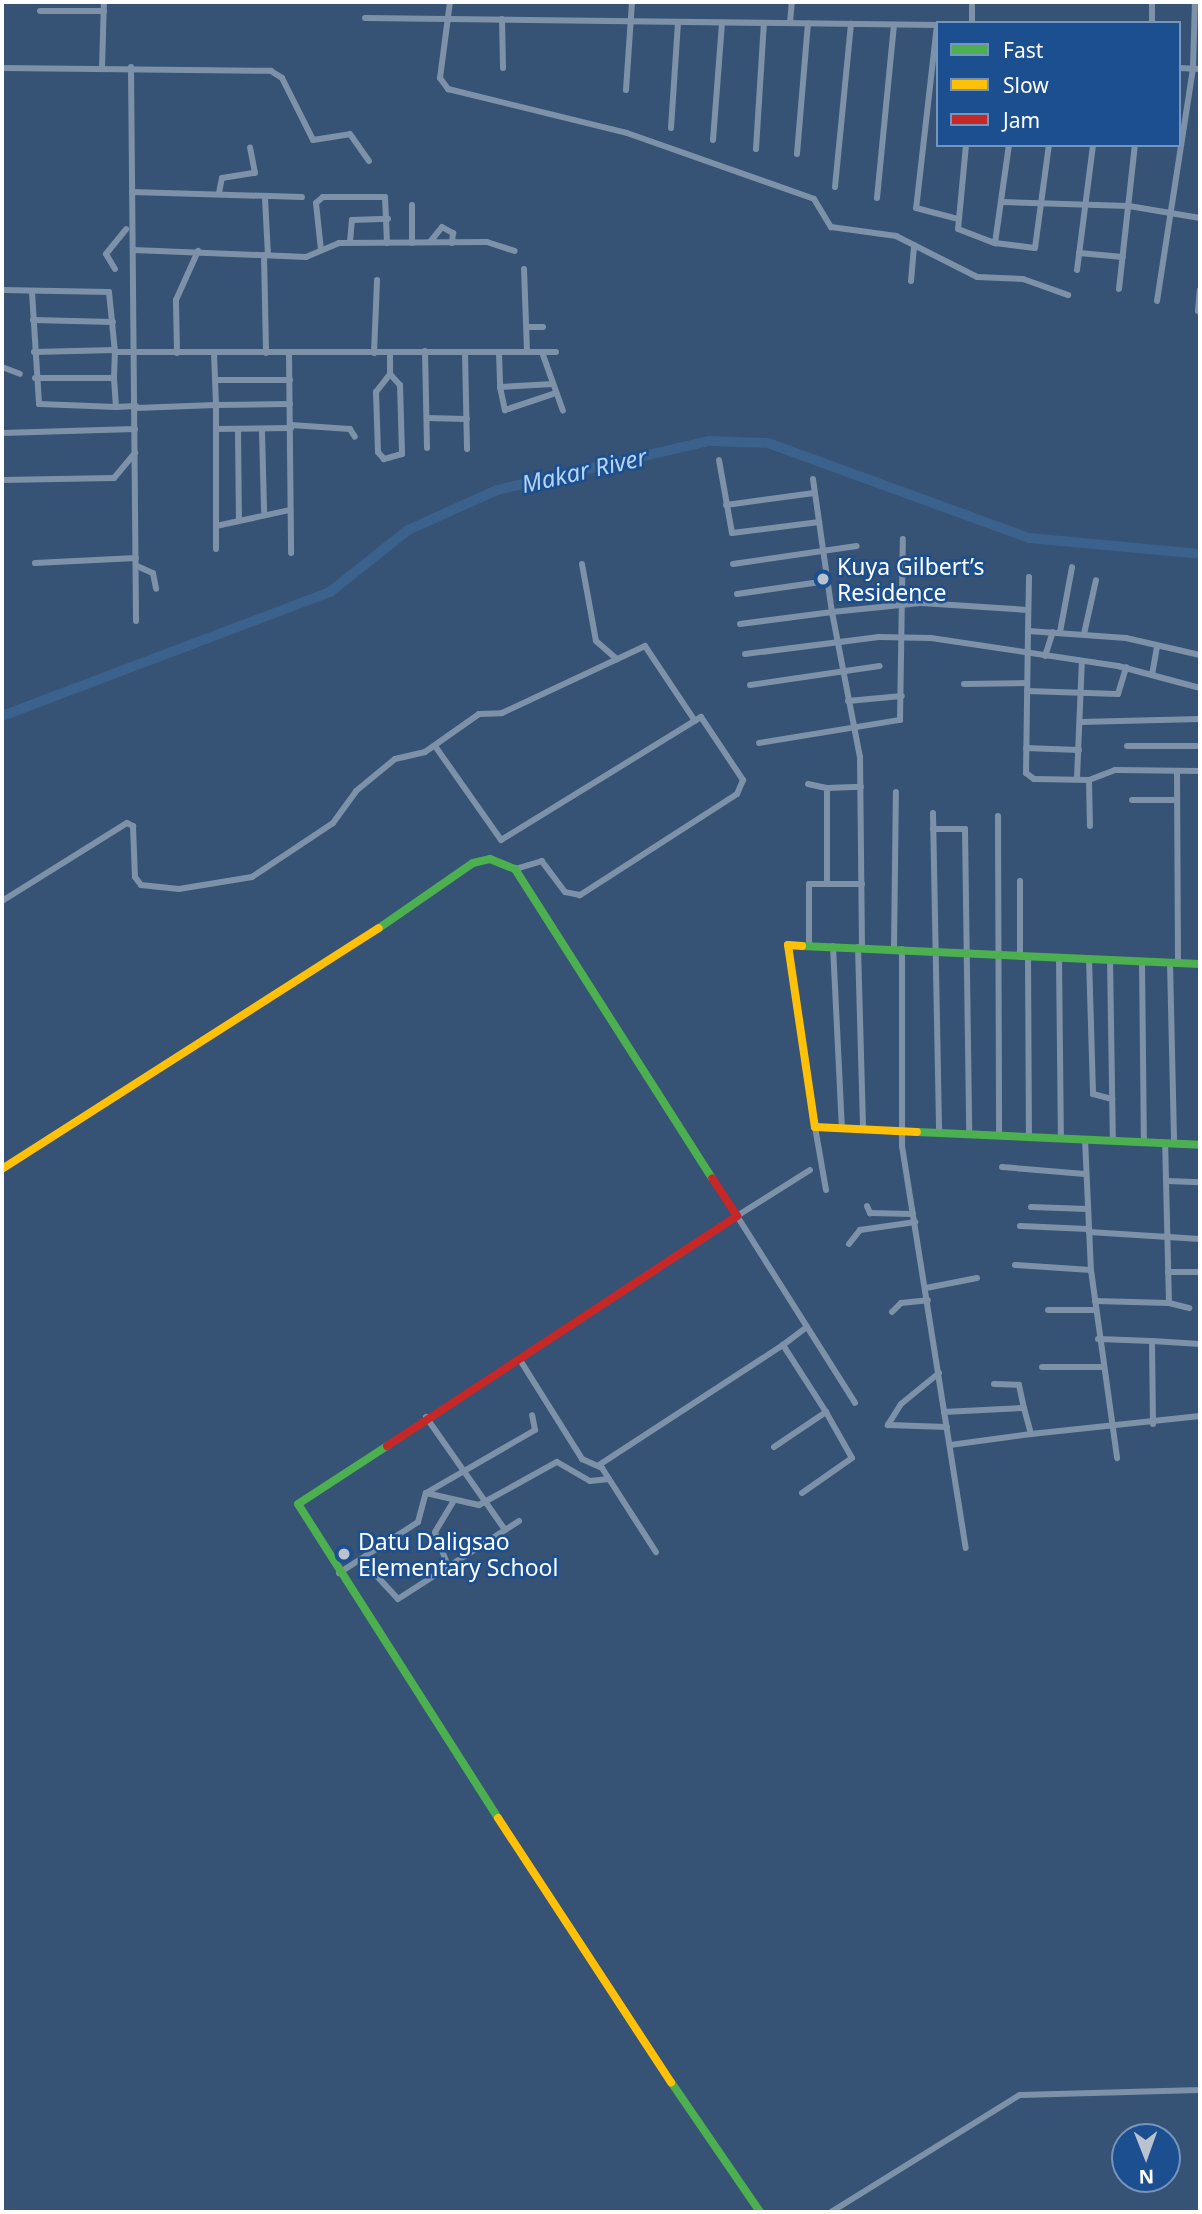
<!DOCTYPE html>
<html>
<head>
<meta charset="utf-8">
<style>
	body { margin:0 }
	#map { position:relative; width:1202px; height:2214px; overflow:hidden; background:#365274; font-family:"Noto Sans",sans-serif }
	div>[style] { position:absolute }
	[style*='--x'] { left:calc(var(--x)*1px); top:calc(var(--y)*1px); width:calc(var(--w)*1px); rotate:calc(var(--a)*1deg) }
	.river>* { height:10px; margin:-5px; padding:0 5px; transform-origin:5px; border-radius:5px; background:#3b618d }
	.street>* { height:6px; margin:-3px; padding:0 3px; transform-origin:3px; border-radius:3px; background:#7d92a8 }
	.fast>* { height:8px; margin:-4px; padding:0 4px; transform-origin:4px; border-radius:4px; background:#4caf50 }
	.slow>* { height:8px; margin:-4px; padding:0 4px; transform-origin:4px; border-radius:4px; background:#ffc107 }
	.jam>* { height:8px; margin:-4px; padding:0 4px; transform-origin:4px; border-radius:4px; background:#c62828 }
	.dots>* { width:19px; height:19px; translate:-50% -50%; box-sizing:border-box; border:4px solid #1b4f8f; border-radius:50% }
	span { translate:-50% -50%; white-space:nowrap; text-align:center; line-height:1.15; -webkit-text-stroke:5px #1b4f8f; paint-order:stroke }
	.poi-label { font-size:23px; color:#fff }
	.left { translate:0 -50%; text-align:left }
	.water-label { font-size:24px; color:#b5d3f5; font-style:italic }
	.frame { position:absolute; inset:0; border:4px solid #fff; pointer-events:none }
	.legend { position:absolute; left:936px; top:21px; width:245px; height:126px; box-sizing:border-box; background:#1b4f8f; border:2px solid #7695bc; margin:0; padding:9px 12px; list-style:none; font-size:21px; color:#fff }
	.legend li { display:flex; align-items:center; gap:14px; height:35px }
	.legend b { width:35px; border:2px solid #7695bc }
	.north { position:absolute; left:1111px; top:2123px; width:70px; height:70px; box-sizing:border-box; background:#1b4f8f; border:2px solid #7695bc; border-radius:50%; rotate:179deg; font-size:19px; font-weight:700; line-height:28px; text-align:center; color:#fff }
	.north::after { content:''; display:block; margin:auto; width:24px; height:32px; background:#b9c2ce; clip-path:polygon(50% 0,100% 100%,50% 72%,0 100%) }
</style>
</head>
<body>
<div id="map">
	<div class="river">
		<div style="--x:2;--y:716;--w:351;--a:-20.7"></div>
		<div style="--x:330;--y:592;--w:100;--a:-38.5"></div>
		<div style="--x:408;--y:530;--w:98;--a:-24.2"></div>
		<div style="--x:497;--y:490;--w:219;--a:-13"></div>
		<div style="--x:710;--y:441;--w:58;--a:2"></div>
		<div style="--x:768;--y:443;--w:278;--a:20"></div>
		<div style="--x:1029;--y:538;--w:172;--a:5.3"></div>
	</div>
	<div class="street">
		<div style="--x:450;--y:2;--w:77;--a:97.5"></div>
		<div style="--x:440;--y:78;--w:14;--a:54"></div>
		<div style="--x:448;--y:89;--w:184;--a:13.8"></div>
		<div style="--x:627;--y:133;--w:198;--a:19.4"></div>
		<div style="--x:814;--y:199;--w:33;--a:59"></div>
		<div style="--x:831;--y:227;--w:66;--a:7.9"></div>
		<div style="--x:896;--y:236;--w:91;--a:26.8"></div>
		<div style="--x:977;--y:277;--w:46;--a:2.5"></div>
		<div style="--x:1023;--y:279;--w:48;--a:19.6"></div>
		<div style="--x:40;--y:11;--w:64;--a:0"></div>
		<div style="--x:365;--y:18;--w:573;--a:0.7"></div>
		<div style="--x:502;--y:19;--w:49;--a:88.8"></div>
		<div style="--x:790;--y:23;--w:21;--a:-85"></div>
		<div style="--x:972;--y:23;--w:21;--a:-90"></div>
		<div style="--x:1152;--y:23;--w:21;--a:-90"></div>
		<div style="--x:937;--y:25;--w:184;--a:96.5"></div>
		<div style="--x:916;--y:208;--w:43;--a:14.7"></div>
		<div style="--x:131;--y:67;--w:554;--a:89.48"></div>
		<div style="--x:2;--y:68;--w:269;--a:0.6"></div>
		<div style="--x:271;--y:71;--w:13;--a:32"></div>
		<div style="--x:282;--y:78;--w:69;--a:63.4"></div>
		<div style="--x:313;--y:140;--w:37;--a:-9"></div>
		<div style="--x:350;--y:134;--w:33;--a:55"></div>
		<div style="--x:102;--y:68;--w:66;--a:-88.3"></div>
		<div style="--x:1179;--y:68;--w:21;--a:3"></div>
		<div style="--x:626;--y:90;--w:88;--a:-86.1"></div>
		<div style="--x:671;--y:128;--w:106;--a:-86.2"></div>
		<div style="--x:713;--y:140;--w:117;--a:-85.6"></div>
		<div style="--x:966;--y:145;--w:84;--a:95.4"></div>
		<div style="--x:958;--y:229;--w:40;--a:21"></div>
		<div style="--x:995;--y:243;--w:99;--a:-81.9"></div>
		<div style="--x:756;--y:149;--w:126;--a:-86.4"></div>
		<div style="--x:797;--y:154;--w:131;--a:-85.2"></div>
		<div style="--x:835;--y:187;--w:164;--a:-84.4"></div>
		<div style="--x:132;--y:192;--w:170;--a:1.7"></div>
		<div style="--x:219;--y:193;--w:15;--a:-79"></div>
		<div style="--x:222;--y:178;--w:33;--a:-9"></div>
		<div style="--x:255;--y:173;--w:26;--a:-101"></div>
		<div style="--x:265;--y:198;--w:57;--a:87"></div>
		<div style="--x:877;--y:198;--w:174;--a:-84.4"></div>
		<div style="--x:1002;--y:202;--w:127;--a:1.8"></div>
		<div style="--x:1129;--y:206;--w:72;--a:9.6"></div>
		<div style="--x:412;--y:205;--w:38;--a:90"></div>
		<div style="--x:350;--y:242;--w:22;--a:-85"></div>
		<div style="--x:352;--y:220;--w:36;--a:-2"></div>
		<div style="--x:430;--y:242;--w:19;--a:-51"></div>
		<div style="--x:442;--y:227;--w:13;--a:29"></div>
		<div style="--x:453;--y:233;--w:10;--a:96"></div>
		<div style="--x:995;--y:243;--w:40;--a:7.1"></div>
		<div style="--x:1035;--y:248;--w:104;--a:-82.3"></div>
		<div style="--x:133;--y:250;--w:173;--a:2.3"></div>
		<div style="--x:306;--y:257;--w:36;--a:-23"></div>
		<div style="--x:339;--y:243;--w:148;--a:-0.4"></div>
		<div style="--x:487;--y:242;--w:29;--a:18"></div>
		<div style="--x:321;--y:250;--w:47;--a:-96.1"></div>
		<div style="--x:316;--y:203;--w:9;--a:-41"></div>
		<div style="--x:323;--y:197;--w:62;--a:0"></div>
		<div style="--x:385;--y:197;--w:46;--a:87.5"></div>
		<div style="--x:1079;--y:253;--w:44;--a:5.2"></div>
		<div style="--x:264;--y:255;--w:98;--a:88.8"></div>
		<div style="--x:115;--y:269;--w:17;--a:-121"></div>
		<div style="--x:106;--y:254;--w:32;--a:-51"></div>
		<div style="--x:524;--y:269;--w:83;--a:87.9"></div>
		<div style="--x:1077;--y:270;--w:126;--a:-82.7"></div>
		<div style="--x:911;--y:281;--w:36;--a:-85"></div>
		<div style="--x:1119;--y:289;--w:145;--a:-83.7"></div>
		<div style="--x:2;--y:290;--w:107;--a:1.1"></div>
		<div style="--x:109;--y:292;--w:60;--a:84.3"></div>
		<div style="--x:32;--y:292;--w:112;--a:86.4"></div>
		<div style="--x:39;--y:404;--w:77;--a:2.2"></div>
		<div style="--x:116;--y:407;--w:29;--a:-94"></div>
		<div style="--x:1157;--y:301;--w:236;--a:-81.2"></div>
		<div style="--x:1193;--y:68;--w:66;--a:-88.3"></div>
		<div style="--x:1198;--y:311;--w:21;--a:-85"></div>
		<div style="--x:33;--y:320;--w:80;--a:1.4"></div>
		<div style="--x:527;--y:327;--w:16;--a:0"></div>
		<div style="--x:425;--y:351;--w:97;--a:88.8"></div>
		<div style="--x:34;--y:352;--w:81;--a:-1.4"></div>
		<div style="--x:465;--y:352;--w:97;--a:88.8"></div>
		<div style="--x:177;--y:353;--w:53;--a:-91.1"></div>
		<div style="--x:176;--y:300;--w:54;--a:-65.8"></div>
		<div style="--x:214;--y:353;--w:52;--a:87.8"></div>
		<div style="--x:216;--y:405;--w:74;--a:-0.8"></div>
		<div style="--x:289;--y:353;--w:200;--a:89.4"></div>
		<div style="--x:374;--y:353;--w:73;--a:-87.6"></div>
		<div style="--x:390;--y:353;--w:21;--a:90"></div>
		<div style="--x:499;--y:353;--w:34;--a:88"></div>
		<div style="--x:500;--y:387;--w:53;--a:-3.2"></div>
		<div style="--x:543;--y:355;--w:59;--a:70.3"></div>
		<div style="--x:2;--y:367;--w:19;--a:21"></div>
		<div style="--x:390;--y:374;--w:15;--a:48"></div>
		<div style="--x:400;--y:385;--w:69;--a:88.3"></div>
		<div style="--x:402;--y:454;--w:19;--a:164"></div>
		<div style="--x:384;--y:459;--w:9;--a:-131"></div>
		<div style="--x:378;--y:452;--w:60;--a:-91.9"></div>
		<div style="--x:376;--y:392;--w:23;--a:-52"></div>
		<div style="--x:35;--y:378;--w:79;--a:0"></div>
		<div style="--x:114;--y:378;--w:26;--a:-88"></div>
		<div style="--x:115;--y:352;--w:441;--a:0"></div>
		<div style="--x:215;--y:380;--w:75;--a:0"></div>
		<div style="--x:500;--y:387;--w:24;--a:78"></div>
		<div style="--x:505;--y:410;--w:54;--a:-18.4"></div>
		<div style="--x:116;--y:407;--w:20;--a:-3"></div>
		<div style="--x:136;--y:408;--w:80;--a:-2.1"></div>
		<div style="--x:216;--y:405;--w:144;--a:90"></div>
		<div style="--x:427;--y:418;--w:40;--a:1.4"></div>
		<div style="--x:291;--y:425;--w:59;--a:3.9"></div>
		<div style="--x:350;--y:429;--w:9;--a:58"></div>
		<div style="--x:216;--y:429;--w:75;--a:-0.8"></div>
		<div style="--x:238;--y:430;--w:90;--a:89.4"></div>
		<div style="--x:262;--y:432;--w:79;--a:88.5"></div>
		<div style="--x:2;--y:433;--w:133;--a:-1.7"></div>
		<div style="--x:719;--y:460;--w:74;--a:79.9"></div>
		<div style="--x:732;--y:533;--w:88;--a:-7.2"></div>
		<div style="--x:813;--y:479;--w:134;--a:81.9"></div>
		<div style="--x:832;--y:612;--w:89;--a:-5.8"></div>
		<div style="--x:921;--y:603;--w:107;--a:3.7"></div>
		<div style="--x:2;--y:480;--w:112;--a:-1"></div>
		<div style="--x:114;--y:478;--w:33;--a:-50"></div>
		<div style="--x:726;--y:505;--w:89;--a:-7.8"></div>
		<div style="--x:216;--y:526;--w:76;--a:-12.2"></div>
		<div style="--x:35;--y:563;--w:101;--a:-2.8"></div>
		<div style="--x:582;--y:564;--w:78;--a:79.7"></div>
		<div style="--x:596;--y:641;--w:28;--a:41"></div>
		<div style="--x:733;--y:564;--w:125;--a:-8.3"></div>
		<div style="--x:137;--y:566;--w:17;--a:24"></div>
		<div style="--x:153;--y:573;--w:16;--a:79"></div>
		<div style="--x:901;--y:572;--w:28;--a:-6"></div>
		<div style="--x:737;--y:594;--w:91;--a:-8.2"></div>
		<div style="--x:740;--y:624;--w:93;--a:-7.4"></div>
		<div style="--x:832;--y:612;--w:148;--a:79.1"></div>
		<div style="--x:860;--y:757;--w:190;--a:89.4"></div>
		<div style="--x:1028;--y:631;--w:54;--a:-88.9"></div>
		<div style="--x:1060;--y:632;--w:66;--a:-79.5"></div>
		<div style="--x:1084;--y:634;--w:55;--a:-77.5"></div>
		<div style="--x:745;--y:654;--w:135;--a:-7.2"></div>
		<div style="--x:879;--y:637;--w:52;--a:1.1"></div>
		<div style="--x:931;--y:638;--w:189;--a:8.5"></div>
		<div style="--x:1118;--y:666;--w:85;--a:15"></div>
		<div style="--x:1200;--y:655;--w:76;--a:-167.1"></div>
		<div style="--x:1126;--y:638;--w:98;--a:-175.9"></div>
		<div style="--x:1028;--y:631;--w:142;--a:90.8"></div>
		<div style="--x:1026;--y:773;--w:10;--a:37"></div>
		<div style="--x:1034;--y:779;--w:55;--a:1"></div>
		<div style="--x:1089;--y:780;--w:28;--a:-21"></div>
		<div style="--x:1115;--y:770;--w:85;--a:0.7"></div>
		<div style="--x:1045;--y:656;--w:25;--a:-72"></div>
		<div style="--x:1152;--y:675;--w:29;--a:-80"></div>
		<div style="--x:964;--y:684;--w:63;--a:-0.9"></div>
		<div style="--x:750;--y:685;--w:131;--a:-8.3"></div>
		<div style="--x:1027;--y:691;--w:91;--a:1.9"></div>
		<div style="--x:1118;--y:694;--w:28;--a:-73"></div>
		<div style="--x:848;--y:701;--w:54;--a:-5.3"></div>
		<div style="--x:1080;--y:722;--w:120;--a:-1.4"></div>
		<div style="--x:759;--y:743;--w:143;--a:-9.3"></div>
		<div style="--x:900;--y:720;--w:181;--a:-89.1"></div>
		<div style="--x:435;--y:746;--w:115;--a:54.9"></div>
		<div style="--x:501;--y:840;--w:235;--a:-31.6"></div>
		<div style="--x:701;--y:717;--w:76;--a:56.3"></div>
		<div style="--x:743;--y:780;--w:15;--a:113"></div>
		<div style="--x:737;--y:794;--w:187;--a:147.2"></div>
		<div style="--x:580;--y:895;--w:15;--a:-169"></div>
		<div style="--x:565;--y:892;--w:39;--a:-127"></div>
		<div style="--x:542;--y:861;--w:28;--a:163"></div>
		<div style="--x:1127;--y:746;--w:73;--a:0"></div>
		<div style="--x:1026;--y:748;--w:53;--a:2.2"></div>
		<div style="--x:1177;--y:771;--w:192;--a:89.7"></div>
		<div style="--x:1077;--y:778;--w:117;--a:-87.6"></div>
		<div style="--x:1089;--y:780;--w:46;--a:88.8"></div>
		<div style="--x:808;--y:784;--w:19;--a:12"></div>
		<div style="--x:1132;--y:800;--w:45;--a:0"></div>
		<div style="--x:933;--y:813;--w:320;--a:88.9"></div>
		<div style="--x:998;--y:816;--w:318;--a:89.8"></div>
		<div style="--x:933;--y:829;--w:32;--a:0"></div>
		<div style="--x:965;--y:829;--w:304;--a:89.2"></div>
		<div style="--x:827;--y:881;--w:93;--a:-90"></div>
		<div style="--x:827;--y:788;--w:34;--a:-2"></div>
		<div style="--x:2;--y:901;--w:147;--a:-32"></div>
		<div style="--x:127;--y:823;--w:7;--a:27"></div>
		<div style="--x:133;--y:826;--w:51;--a:87.8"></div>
		<div style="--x:135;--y:877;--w:10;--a:53"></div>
		<div style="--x:141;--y:885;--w:38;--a:6"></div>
		<div style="--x:179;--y:889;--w:74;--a:-9.3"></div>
		<div style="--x:252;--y:877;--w:97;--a:-33.7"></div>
		<div style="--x:333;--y:823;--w:39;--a:-54"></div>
		<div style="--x:356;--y:791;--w:50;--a:-39.4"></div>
		<div style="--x:395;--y:759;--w:31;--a:-13"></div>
		<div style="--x:425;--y:752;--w:66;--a:-35.1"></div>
		<div style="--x:479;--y:714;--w:23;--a:-2"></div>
		<div style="--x:502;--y:713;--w:158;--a:-25.1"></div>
		<div style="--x:645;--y:646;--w:90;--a:56.3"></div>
		<div style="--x:809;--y:945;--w:61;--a:-90"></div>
		<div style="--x:809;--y:884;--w:53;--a:0"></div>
		<div style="--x:833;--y:946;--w:182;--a:87.2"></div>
		<div style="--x:858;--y:947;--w:182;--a:88.4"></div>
		<div style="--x:894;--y:948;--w:156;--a:-89.3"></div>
		<div style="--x:902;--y:949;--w:197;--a:90"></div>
		<div style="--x:902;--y:1146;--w:407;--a:81"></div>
		<div style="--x:1020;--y:955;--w:74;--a:-90"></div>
		<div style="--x:1028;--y:956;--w:179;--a:89.7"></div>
		<div style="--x:1059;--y:957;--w:180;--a:89.4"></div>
		<div style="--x:1089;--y:958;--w:136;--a:88.3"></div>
		<div style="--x:1093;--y:1094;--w:20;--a:15"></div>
		<div style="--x:1110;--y:959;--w:181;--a:89.1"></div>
		<div style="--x:1142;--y:961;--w:181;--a:89.4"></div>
		<div style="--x:1170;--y:962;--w:181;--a:88.7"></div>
		<div style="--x:815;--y:1127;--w:64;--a:80.1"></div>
		<div style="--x:1085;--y:1139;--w:131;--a:87.4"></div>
		<div style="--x:1091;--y:1270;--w:190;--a:82.1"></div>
		<div style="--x:1002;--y:1167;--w:83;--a:4.8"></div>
		<div style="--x:810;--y:1170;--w:86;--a:147.8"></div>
		<div style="--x:737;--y:1216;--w:221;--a:57.7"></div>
		<div style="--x:1167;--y:1181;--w:33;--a:2"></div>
		<div style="--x:867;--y:1206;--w:8;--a:67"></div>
		<div style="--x:870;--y:1213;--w:43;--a:1.3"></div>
		<div style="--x:1031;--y:1207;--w:56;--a:2"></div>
		<div style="--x:1020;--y:1226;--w:68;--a:2.5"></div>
		<div style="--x:1089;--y:1232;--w:111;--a:3.6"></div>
		<div style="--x:849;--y:1244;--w:18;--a:-52"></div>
		<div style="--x:860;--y:1230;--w:56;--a:-8.3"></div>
		<div style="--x:1015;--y:1265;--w:76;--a:3.8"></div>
		<div style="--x:1168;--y:1272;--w:32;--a:0"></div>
		<div style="--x:926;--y:1288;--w:52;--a:-11.1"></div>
		<div style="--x:1095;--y:1301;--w:74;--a:1.5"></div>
		<div style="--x:1169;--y:1303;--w:159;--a:-91.4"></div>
		<div style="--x:1169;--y:1303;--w:21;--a:14"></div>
		<div style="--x:1048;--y:1310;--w:48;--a:0"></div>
		<div style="--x:892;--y:1312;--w:13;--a:-45"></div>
		<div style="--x:901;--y:1303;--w:27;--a:-6"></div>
		<div style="--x:1098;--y:1339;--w:54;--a:2.1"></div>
		<div style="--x:520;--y:1360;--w:117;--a:57.9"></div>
		<div style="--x:582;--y:1459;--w:22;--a:24"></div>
		<div style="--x:602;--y:1468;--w:100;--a:57.3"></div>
		<div style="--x:1042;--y:1367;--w:61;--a:0"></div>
		<div style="--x:939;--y:1373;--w:49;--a:140.8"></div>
		<div style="--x:901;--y:1404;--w:25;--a:122"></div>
		<div style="--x:888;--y:1425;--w:59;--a:1.9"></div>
		<div style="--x:994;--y:1384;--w:25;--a:2"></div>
		<div style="--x:1019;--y:1385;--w:24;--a:78"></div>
		<div style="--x:944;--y:1412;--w:80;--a:-2.9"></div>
		<div style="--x:1024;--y:1408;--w:27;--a:75"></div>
		<div style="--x:1031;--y:1434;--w:170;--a:-6.1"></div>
		<div style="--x:426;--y:1417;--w:138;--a:55"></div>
		<div style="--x:1153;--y:1424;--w:83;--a:-90.7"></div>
		<div style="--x:1152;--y:1341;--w:48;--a:3.6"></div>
		<div style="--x:950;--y:1445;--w:82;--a:-7.7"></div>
		<div style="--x:774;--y:1447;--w:63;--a:-33.9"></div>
		<div style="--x:826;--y:1412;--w:80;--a:-122.7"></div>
		<div style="--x:783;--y:1345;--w:30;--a:-37"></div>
		<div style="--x:599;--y:1465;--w:220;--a:-33.1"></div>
		<div style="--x:426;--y:1493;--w:54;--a:12.8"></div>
		<div style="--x:479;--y:1505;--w:89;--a:-28.9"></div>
		<div style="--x:557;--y:1462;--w:38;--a:30"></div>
		<div style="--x:590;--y:1481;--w:19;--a:-6"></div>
		<div style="--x:802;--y:1493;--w:61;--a:-35"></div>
		<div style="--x:852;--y:1458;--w:53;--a:-119.5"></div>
		<div style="--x:361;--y:1559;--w:54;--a:47.2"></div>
		<div style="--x:398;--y:1599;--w:144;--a:-32.8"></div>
		<div style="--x:448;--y:1566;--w:36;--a:-111"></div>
		<div style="--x:435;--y:1532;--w:35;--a:-59"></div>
		<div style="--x:339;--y:1573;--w:94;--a:-32.8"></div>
		<div style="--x:418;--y:1522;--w:30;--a:-75"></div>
		<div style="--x:426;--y:1493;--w:126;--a:-30"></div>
		<div style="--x:535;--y:1430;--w:15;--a:-101"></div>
		<div style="--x:831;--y:2212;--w:222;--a:-31.8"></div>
		<div style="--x:1020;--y:2095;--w:180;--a:-1.6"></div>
	</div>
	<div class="fast">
		<div style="--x:379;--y:928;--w:114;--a:-34.7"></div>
		<div style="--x:473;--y:863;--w:17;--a:-13"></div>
		<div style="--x:490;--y:859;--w:27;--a:22"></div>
		<div style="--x:515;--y:869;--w:366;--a:57.5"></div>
		<div style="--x:802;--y:946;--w:398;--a:2.6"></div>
		<div style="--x:917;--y:1132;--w:283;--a:2.6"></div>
		<div style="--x:387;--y:1446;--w:106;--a:146.9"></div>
		<div style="--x:298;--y:1504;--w:372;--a:57.5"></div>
		<div style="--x:671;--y:2082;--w:158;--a:55.6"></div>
	</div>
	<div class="slow">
		<div style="--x:802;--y:946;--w:14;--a:-176"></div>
		<div style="--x:788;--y:945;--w:184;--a:81.6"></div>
		<div style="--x:815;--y:1127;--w:102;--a:2.8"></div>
		<div style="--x:2;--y:1169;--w:447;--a:-32.6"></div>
		<div style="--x:498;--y:1818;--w:316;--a:56.8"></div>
	</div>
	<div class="jam">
		<div style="--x:387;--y:1446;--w:419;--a:-33.3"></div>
		<div style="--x:737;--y:1216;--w:45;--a:-123.3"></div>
	</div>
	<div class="dots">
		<div style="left:823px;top:579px;background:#b9c2ce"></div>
		<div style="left:344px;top:1554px;background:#b9c2ce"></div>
	</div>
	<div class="poi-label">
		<span class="left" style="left:837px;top:579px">Kuya Gilbert’s<br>Residence</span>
		<span class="left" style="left:358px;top:1554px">Datu Daligsao<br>Elementary School</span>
	</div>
	<div class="water-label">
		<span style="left:584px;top:470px;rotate:-13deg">Makar River</span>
	</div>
	<div class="frame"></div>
	<ul class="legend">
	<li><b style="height:9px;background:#4caf50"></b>Fast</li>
	<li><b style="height:9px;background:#ffc107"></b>Slow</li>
	<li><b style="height:9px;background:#c62828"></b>Jam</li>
	</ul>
	<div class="north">N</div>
</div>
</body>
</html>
